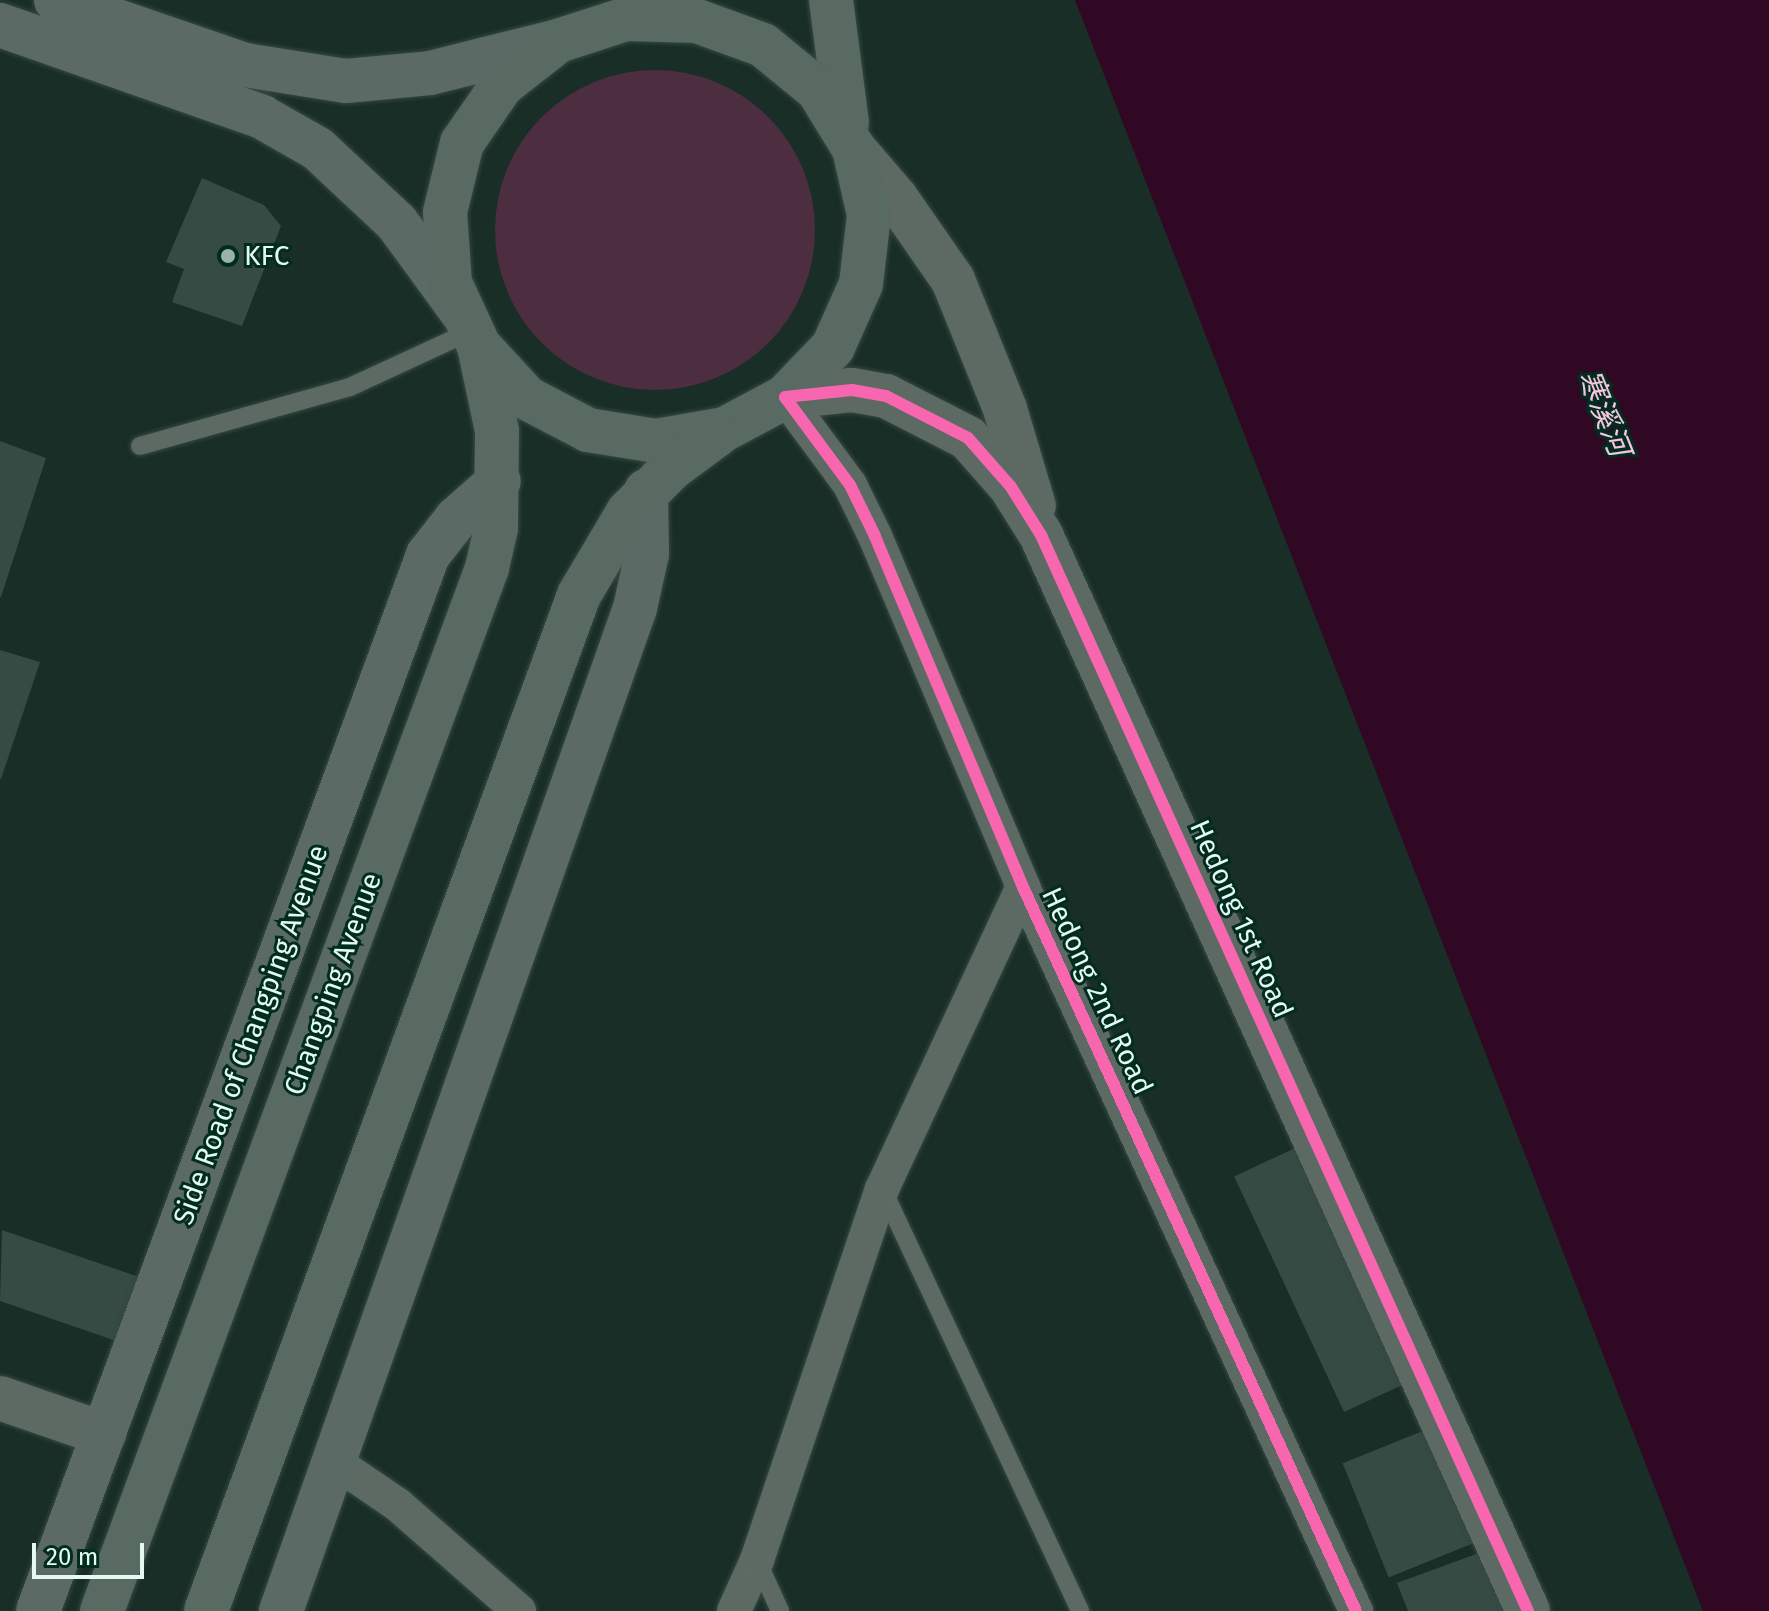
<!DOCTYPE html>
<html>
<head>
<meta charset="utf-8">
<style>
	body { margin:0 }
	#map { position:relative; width:1769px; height:1611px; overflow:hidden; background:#182e26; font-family:"Fira Sans","Noto Sans SC",sans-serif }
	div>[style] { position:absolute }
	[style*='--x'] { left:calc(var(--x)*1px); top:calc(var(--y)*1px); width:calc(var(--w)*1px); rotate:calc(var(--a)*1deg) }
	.green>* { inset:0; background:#4d2d40 }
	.round { border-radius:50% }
	.water>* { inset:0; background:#310823 }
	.building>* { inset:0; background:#364b44; transform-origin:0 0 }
	.roads { filter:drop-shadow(0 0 2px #364942) drop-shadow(0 0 2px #364942) }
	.service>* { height:18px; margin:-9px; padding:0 9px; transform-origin:9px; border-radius:9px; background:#5d6a64 }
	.minor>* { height:34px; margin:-17px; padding:0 17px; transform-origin:17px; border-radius:17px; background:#5d6a64 }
	.tertiary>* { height:44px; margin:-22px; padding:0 22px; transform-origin:22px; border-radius:22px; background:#5d6a64 }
	.secondary>* { height:44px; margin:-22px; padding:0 22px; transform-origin:22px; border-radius:22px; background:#5c6a65 }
	.primary>* { height:44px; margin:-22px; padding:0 22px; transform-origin:22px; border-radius:22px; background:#586a62 }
	.cycleway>* { height:12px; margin:-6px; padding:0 6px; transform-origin:6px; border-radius:6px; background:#f766af }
	.dots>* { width:22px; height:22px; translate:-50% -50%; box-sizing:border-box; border:4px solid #032c21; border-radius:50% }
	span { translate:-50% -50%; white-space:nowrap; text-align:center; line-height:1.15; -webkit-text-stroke:6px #032c21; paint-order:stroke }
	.poi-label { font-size:28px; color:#e4f9f1 }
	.left { translate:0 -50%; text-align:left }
	.street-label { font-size:28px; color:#e4f9f1 }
	.water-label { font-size:30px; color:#f8c4df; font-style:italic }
	.scale { position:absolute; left:32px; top:1543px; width:112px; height:36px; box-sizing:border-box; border:4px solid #e4f9f1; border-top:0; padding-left:10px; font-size:24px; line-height:28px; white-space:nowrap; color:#e4f9f1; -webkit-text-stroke:6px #032c21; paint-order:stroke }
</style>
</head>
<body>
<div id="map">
	<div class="green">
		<div class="round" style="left:495px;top:70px;width:320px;height:320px"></div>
	</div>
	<div class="water">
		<div style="clip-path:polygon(1075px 0,1769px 0,1769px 1611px,1703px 1611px)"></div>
	</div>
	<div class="building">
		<div style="clip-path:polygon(202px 178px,264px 205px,281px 226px,242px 326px,172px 302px,184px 269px,166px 262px)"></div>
		<div style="clip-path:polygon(0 441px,46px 458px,1px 597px,0 597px)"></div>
		<div style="clip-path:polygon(0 650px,40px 662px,1px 779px,0 779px)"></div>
		<div style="left:1323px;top:1135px;width:260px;height:98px;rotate:65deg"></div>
		<div style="clip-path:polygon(2px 1230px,148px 1280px,122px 1343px,0 1301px)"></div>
		<div style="left:1440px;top:1424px;width:123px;height:105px;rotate:68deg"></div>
		<div style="clip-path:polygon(1495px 1547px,1522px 1611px,1408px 1611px,1397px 1583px)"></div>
	</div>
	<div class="roads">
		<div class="service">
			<div style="--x:140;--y:446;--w:218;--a:-15.7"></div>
			<div style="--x:350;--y:387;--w:133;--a:-24.8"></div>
			<div style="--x:883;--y:1190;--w:465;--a:64.9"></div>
			<div style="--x:757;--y:1560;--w:56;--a:65.7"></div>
		</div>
		<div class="minor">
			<div style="--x:785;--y:397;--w:109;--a:53.5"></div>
			<div style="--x:850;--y:485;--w:57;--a:63.9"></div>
			<div style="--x:875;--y:536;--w:381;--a:67.1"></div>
			<div style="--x:1023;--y:887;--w:797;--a:65.3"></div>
			<div style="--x:335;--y:1462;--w:76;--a:34.3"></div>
			<div style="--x:398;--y:1505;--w:161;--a:41.2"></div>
			<div style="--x:734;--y:1611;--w:56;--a:-65.7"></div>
			<div style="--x:757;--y:1560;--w:391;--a:-71.4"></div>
			<div style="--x:882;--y:1189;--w:333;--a:-65"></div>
		</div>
		<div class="tertiary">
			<div style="--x:854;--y:149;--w:65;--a:49.4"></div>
			<div style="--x:896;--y:198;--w:100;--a:55.2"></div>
			<div style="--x:953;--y:280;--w:139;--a:68"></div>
			<div style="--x:1005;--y:409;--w:101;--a:73.4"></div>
			<div style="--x:785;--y:397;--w:67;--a:-6"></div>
			<div style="--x:852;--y:390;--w:35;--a:10"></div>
			<div style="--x:886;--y:396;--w:92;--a:27.1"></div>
			<div style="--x:968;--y:438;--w:65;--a:48.7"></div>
			<div style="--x:1011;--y:487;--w:57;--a:58"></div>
			<div style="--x:1041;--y:535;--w:1181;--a:65.65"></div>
			<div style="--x:0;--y:1398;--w:110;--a:19.1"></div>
		</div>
		<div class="secondary">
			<div style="--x:56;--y:0;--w:200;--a:19"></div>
			<div style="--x:245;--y:65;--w:102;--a:9"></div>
			<div style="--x:346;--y:81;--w:84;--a:-5.4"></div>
			<div style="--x:430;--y:73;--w:132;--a:-14"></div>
			<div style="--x:0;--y:25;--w:278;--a:19.3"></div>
			<div style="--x:262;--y:117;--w:64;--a:29.7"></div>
			<div style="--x:318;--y:149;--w:108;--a:43.1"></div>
			<div style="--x:397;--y:223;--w:110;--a:53.9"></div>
			<div style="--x:38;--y:1611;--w:1126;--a:-69.73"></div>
			<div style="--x:428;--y:555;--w:46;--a:-52.1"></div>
			<div style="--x:456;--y:519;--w:57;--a:-41.5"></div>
			<div style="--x:281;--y:1611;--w:1064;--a:-70.56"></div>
			<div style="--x:635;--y:608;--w:55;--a:-77.5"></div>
			<div style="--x:647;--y:554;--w:63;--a:-90.9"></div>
		</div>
		<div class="primary">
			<div style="--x:831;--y:0;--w:124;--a:82.6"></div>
			<div style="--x:102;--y:1611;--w:1112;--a:-69.74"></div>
			<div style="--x:487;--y:568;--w:41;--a:-77.3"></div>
			<div style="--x:496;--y:528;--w:97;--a:-89.4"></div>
			<div style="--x:497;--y:431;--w:87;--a:-102"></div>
			<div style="--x:479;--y:346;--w:69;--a:-114.7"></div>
			<div style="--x:450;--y:283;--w:71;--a:-94"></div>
			<div style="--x:445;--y:212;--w:71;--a:-76.2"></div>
			<div style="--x:462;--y:143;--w:70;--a:-55.4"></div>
			<div style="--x:502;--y:85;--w:71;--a:-38.2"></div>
			<div style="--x:558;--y:41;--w:71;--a:-17.9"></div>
			<div style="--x:626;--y:19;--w:71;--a:1.6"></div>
			<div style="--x:697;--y:21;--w:70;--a:20"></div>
			<div style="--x:763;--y:45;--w:71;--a:39.3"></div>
			<div style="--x:818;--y:90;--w:69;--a:58.6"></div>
			<div style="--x:854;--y:149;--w:68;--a:77.2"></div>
			<div style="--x:869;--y:215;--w:69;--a:96.6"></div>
			<div style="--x:861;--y:284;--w:69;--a:114"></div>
			<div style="--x:833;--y:347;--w:69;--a:133.8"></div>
			<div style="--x:785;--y:397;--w:68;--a:151.9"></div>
			<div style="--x:725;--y:429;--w:70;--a:170.1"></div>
			<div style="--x:656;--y:441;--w:69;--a:-170.8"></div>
			<div style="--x:588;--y:430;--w:69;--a:-152.3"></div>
			<div style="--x:527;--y:398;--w:71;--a:-132.7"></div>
			<div style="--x:206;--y:1611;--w:1082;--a:-69.84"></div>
			<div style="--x:579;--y:595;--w:96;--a:-59.4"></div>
			<div style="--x:628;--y:512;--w:62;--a:-45"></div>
			<div style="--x:672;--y:468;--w:56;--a:-36.3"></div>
		</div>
	</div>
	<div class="cycleway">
		<div style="--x:1356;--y:1611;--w:797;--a:-114.7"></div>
		<div style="--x:1023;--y:887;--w:381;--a:-112.9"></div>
		<div style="--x:875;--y:536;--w:57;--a:-116.1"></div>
		<div style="--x:850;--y:485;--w:109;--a:-126.5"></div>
		<div style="--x:785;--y:397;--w:67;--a:-6"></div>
		<div style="--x:852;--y:390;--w:35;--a:10"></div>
		<div style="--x:886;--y:396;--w:92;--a:27.1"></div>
		<div style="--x:968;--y:438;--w:65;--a:48.7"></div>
		<div style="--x:1011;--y:487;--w:57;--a:58"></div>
		<div style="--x:1041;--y:535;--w:1181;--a:65.65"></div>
	</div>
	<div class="dots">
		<div style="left:228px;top:256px;background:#9db2aa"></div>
	</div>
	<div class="poi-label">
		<span class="left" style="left:244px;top:256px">KFC</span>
	</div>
	<div class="street-label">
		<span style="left:1241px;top:919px;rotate:66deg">Hedong 1st Road</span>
		<span style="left:333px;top:984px;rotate:-70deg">Changping Avenue</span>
		<span style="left:1097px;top:991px;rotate:65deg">Hedong 2nd Road</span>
		<span style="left:251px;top:1035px;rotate:-70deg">Side Road of Changping Avenue</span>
	</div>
	<div class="water-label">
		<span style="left:1604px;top:413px;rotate:68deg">寒溪河</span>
	</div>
	<div class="scale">20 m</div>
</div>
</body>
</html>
